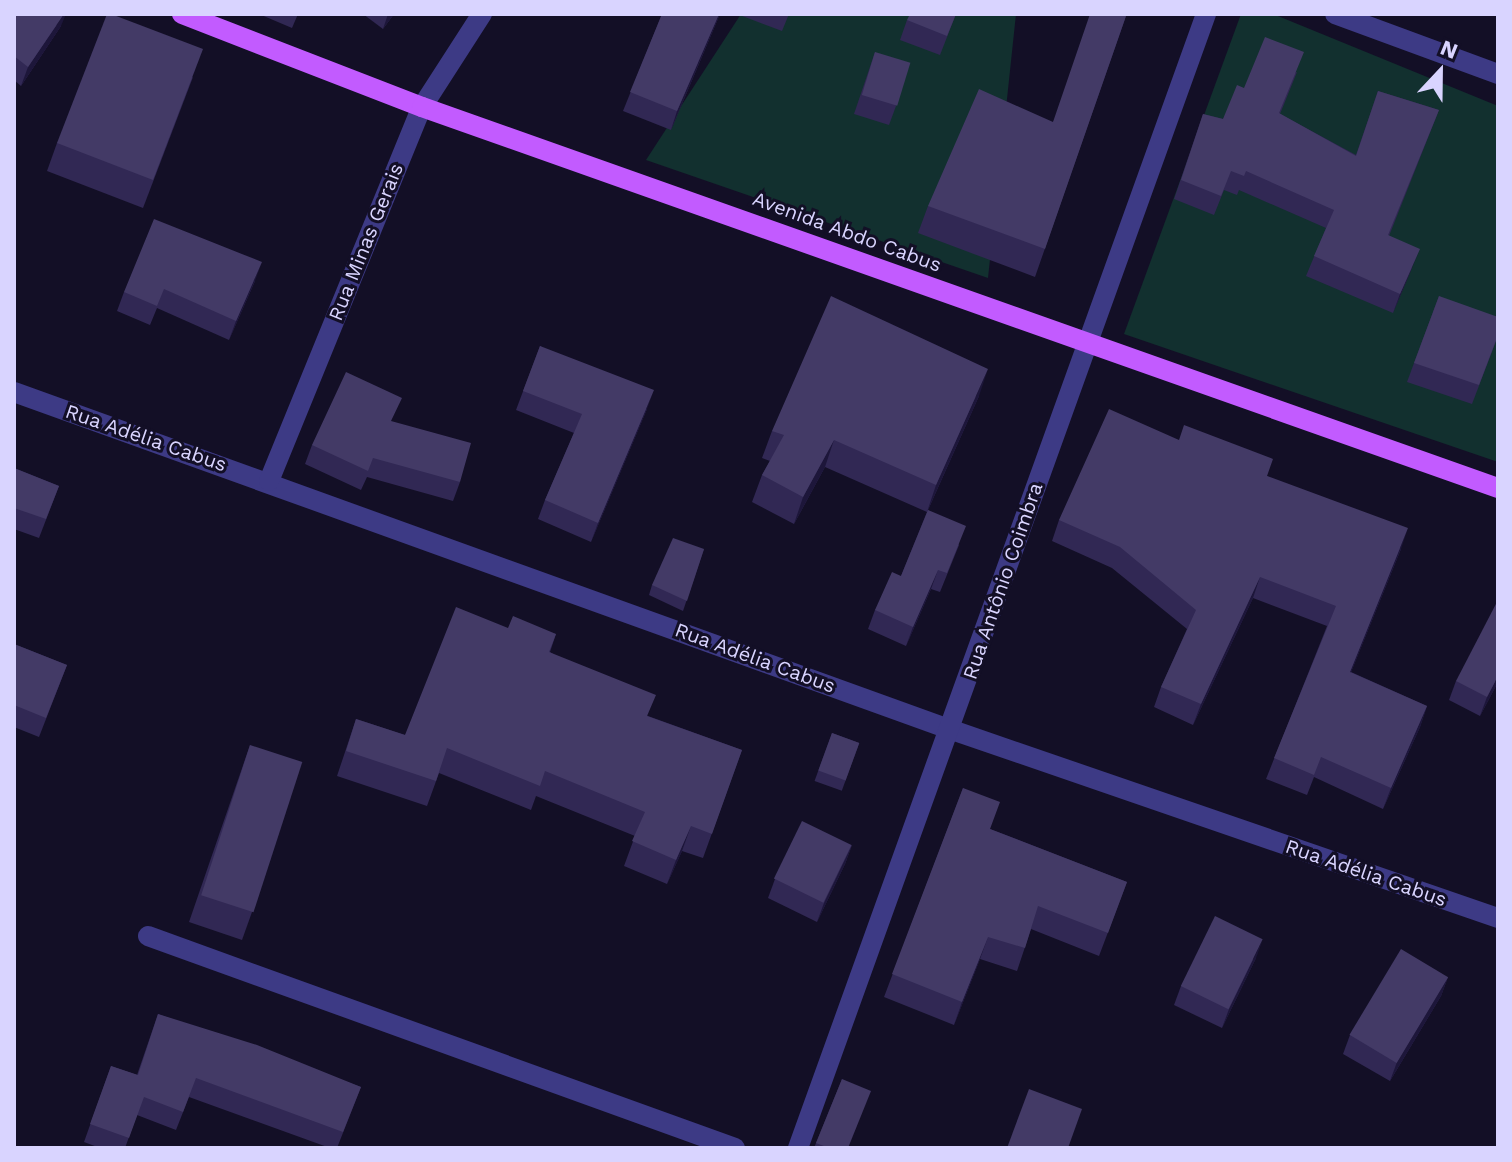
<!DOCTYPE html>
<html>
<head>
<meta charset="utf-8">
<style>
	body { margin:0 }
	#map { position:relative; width:1512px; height:1162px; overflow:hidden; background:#130f26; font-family:"Work Sans",sans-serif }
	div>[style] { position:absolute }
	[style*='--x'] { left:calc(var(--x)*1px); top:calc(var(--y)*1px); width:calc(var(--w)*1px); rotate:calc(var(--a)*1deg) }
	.green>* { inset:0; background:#12302f }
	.minor>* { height:20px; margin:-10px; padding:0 10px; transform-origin:10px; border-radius:10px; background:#3d3a85 }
	.major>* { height:20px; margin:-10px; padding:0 10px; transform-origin:10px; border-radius:10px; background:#c25bff }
	.wall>* { inset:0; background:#312854; transform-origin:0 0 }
	.shaded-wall>* { inset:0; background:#1d163a }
	.building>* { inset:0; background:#433a66; transform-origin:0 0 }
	span { translate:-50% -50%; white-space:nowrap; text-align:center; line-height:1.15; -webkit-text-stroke:6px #130f26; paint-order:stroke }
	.street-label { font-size:20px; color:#d9d4ff }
	.frame { position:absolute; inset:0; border:16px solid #d9d4ff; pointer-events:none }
	.north { position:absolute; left:1400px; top:32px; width:80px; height:80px; -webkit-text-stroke:6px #130f26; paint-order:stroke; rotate:22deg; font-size:22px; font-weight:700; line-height:32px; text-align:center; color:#d9d4ff }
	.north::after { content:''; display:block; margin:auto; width:28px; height:36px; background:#d9d4ff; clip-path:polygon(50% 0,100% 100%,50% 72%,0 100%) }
</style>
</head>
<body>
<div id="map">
	<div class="green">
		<div style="clip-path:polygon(741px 14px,1016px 14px,988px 278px,646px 160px)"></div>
		<div style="clip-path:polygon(1241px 14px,1273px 14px,1498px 106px,1498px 462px,1124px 334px)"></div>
	</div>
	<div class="minor">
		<div style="--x:1335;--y:14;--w:174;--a:20.2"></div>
		<div style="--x:14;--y:392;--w:997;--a:19.82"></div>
		<div style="--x:952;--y:730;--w:577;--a:19"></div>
		<div style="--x:269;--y:481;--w:404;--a:-67.8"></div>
		<div style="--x:422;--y:107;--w:111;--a:-57.2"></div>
		<div style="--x:148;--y:936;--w:624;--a:19.86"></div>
		<div style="--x:798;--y:1148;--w:1205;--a:-70.21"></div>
	</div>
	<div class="major">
		<div style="--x:182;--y:14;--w:257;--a:21.2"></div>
		<div style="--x:422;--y:107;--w:1141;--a:19.5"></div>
	</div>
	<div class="wall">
		<div style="clip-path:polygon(14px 14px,61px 26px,21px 86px,14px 80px)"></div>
		<div style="clip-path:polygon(259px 14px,298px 14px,292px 28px)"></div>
		<div style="clip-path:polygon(363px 14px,394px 14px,383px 29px)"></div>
		<div style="clip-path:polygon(662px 14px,720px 14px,671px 130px,623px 111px)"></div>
		<div style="clip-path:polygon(737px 14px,789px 14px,782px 31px)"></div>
		<div style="clip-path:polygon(956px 14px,940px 55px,900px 40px,907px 20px)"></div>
		<div style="clip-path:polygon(1126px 16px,1035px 277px,918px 233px,928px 206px,1053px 122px)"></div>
		<div style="clip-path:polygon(875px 52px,896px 106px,889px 125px,854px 114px)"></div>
		<div style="clip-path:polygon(1297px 72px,1280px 114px,1356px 155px,1378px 91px,1439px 110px,1389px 236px,1412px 268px,1393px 313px,1306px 276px,1326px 228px,1239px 190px,1237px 195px,1224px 190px,1214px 215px,1174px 199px,1203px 114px,1223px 119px,1244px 88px)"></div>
		<div style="clip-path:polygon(193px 77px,143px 208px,47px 171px,57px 143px)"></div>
		<div style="clip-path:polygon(255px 281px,229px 340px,157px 308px,150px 325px,117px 311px,124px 292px)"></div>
		<div style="clip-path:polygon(1439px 296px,1498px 336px,1472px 404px,1407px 382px)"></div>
		<div style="clip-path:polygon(540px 346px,647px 409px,591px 542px,538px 519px,545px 500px,574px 433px,516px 410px)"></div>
		<div style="clip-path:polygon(979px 396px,928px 510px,959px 545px,940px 592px,931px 589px,906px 646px,868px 629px,875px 610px,901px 576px,927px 512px,825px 467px,794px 524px,752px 502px,762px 475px,770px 461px,762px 458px,772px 431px)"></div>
		<div style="clip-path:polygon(393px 422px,460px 482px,453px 501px,367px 477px,361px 490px,305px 464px,312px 445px)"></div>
		<div style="clip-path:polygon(1179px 440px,1267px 476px,1401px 549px,1351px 672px,1427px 706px,1420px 727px,1383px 809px,1314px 777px,1307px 795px,1266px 779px,1327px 626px,1253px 598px,1193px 725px,1154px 707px,1161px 687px,1187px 629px,1112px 568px,1052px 541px,1059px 520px)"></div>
		<div style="clip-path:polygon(14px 468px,59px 486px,39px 538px,14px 529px)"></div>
		<div style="clip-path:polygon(704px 549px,683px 611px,649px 595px,652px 585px)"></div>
		<div style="clip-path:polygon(508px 628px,556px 634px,550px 652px,648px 716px,742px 750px,703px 858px,682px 851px,667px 884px,624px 866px,635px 836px,536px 796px,531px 810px,439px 773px,427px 806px,337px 776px,356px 719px,405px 735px)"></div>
		<div style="clip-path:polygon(14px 644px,67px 665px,39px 737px,14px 727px)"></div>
		<div style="clip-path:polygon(1456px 681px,1498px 682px,1480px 716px,1449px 700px)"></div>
		<div style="left:832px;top:733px;width:29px;height:51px;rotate:20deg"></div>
		<div style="clip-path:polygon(250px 745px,252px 912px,242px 940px,189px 922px)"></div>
		<div style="clip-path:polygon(963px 788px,990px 829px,1127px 882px,1099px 956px,1031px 929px,1017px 971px,980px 959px,954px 1025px,884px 997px)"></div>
		<div style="clip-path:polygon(852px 845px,845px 864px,817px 922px,768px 898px,775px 879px)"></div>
		<div style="clip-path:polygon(1256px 958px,1222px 1028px,1174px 1005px,1181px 986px)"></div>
		<div style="clip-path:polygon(1448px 977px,1441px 996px,1390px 1081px,1343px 1054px,1350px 1035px)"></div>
		<div style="clip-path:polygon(158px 1014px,361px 1087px,337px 1148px,330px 1148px,189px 1097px,176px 1130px,137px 1115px,125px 1148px,100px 1148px,84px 1142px,111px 1066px,137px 1075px)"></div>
		<div style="clip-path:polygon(842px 1079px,848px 1148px,814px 1148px)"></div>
	</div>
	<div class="shaded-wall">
		<div style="clip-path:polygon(64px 14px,66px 14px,61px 26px,21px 86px,28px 67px)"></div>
		<div style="clip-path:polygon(388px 14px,394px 14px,383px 29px)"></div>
		<div style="clip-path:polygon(719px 14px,720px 14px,671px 130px,677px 111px)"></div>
		<div style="clip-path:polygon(1420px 249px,1412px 268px,1393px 313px,1400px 294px)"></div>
		<div style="clip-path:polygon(262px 262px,255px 281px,229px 340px,236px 321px)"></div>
		<div style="clip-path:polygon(988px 369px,979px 396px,927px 512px,936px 485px)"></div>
		<div style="clip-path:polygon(654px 390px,647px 409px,591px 542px,598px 523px)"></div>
		<div style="clip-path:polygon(834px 440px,825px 467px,794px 524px,803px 497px)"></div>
		<div style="clip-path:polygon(1408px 528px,1401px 549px,1343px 692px,1350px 672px)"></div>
		<div style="clip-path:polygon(938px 570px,931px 589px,906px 646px,913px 627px)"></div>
		<div style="clip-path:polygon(1260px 577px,1253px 598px,1193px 725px,1201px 704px)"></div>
		<div style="clip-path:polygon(1498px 676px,1498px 682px,1480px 716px,1487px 697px)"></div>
		<div style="clip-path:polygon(1427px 706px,1420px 727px,1383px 809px,1391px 788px)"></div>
		<div style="clip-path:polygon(691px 826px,682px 851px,667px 884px,676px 860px)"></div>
		<div style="clip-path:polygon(852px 845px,845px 864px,817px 922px,824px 903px)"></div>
		<div style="clip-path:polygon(988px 937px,980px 959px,954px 1025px,962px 1002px)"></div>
		<div style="clip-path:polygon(1263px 939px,1256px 958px,1222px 1028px,1229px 1009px)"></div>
		<div style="clip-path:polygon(1448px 977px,1441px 996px,1390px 1081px,1397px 1062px)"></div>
	</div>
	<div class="building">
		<div style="clip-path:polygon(14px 14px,64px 14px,28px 67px,14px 56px)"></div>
		<div style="clip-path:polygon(107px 14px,111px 14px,203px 49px,153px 180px,57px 143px)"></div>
		<div style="clip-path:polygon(662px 14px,719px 14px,677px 111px,630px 92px)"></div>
		<div style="clip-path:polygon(910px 14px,956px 14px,947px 36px,907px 20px)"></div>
		<div style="clip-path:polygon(1090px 14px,1123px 14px,1126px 16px,1045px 249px,928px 206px,979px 89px,1053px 122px)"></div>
		<div style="clip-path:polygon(1265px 37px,1304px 52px,1279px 113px,1356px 156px,1378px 91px,1439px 110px,1388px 235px,1420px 249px,1400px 294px,1314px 256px,1334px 210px,1246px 171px,1244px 176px,1231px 171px,1221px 196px,1181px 180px,1203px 114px,1223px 119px,1237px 85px,1244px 88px)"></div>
		<div style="left:875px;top:52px;width:37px;height:45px;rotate:17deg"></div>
		<div style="clip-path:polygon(154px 219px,262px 262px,236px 321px,164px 289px,157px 306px,124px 292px)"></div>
		<div style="clip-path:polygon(831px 296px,988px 369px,936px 485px,834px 440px,803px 497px,762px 475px,784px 435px,772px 431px)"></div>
		<div style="clip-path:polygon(1439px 296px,1498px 317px,1498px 335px,1479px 385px,1414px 363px)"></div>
		<div style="clip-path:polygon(540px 346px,654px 390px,598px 523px,545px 500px,582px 414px,523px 391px)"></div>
		<div style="clip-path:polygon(346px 372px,402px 398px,391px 421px,471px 443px,460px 482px,373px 458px,368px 471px,312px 445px)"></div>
		<div style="clip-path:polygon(1109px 409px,1179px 440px,1184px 425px,1273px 459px,1267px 476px,1408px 528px,1350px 672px,1427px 706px,1391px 788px,1321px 757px,1314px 775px,1274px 758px,1336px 606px,1260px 577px,1201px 704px,1161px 687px,1196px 610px,1120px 547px,1059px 520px)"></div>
		<div style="clip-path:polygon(14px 468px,59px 486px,46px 519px,14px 508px)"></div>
		<div style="clip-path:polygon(928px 510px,966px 526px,947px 573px,938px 570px,913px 627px,875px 610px,892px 572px,901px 576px)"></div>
		<div style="clip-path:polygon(673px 538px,704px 549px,687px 601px,652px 585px)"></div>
		<div style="clip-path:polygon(1498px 600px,1498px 676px,1487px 697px,1456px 681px)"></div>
		<div style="clip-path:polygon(456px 607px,508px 628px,513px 616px,556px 634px,549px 652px,656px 695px,647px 716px,742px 750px,712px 834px,691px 826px,676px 860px,632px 841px,645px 812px,545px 771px,540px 786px,447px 748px,436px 781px,346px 751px,356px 719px,405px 735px)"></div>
		<div style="clip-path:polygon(14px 644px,67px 665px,46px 718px,14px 705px)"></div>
		<div style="left:832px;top:733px;width:29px;height:40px;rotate:20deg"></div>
		<div style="left:250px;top:745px;width:55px;height:158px;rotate:18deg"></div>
		<div style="clip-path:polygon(963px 788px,1000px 802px,990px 829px,1127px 882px,1108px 933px,1038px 906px,1025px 948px,988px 937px,962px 1002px,892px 974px)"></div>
		<div style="left:802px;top:821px;width:55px;height:64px;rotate:26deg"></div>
		<div style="left:1215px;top:916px;width:53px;height:78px;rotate:26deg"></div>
		<div style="left:1401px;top:949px;width:55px;height:100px;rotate:31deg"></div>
		<div style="clip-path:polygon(158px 1014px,257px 1045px,361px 1087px,343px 1132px,196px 1078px,183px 1112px,144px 1097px,129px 1138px,90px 1124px,111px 1066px,138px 1075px)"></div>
		<div style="clip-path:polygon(842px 1079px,871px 1091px,848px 1148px,829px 1148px,816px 1143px)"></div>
		<div style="clip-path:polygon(1029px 1089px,1082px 1109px,1068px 1148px,1007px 1148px)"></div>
	</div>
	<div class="street-label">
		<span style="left:847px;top:232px;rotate:20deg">Avenida Abdo Cabus</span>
		<span style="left:366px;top:242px;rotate:-68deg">Rua Minas Gerais</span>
		<span style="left:146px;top:438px;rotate:19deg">Rua Adélia Cabus</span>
		<span style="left:1003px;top:581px;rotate:-71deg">Rua Antônio Coimbra</span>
		<span style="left:755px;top:658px;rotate:20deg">Rua Adélia Cabus</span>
		<span style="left:1366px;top:873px;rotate:19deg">Rua Adélia Cabus</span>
	</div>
	<div class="frame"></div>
	<div class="north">N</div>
</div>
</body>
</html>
